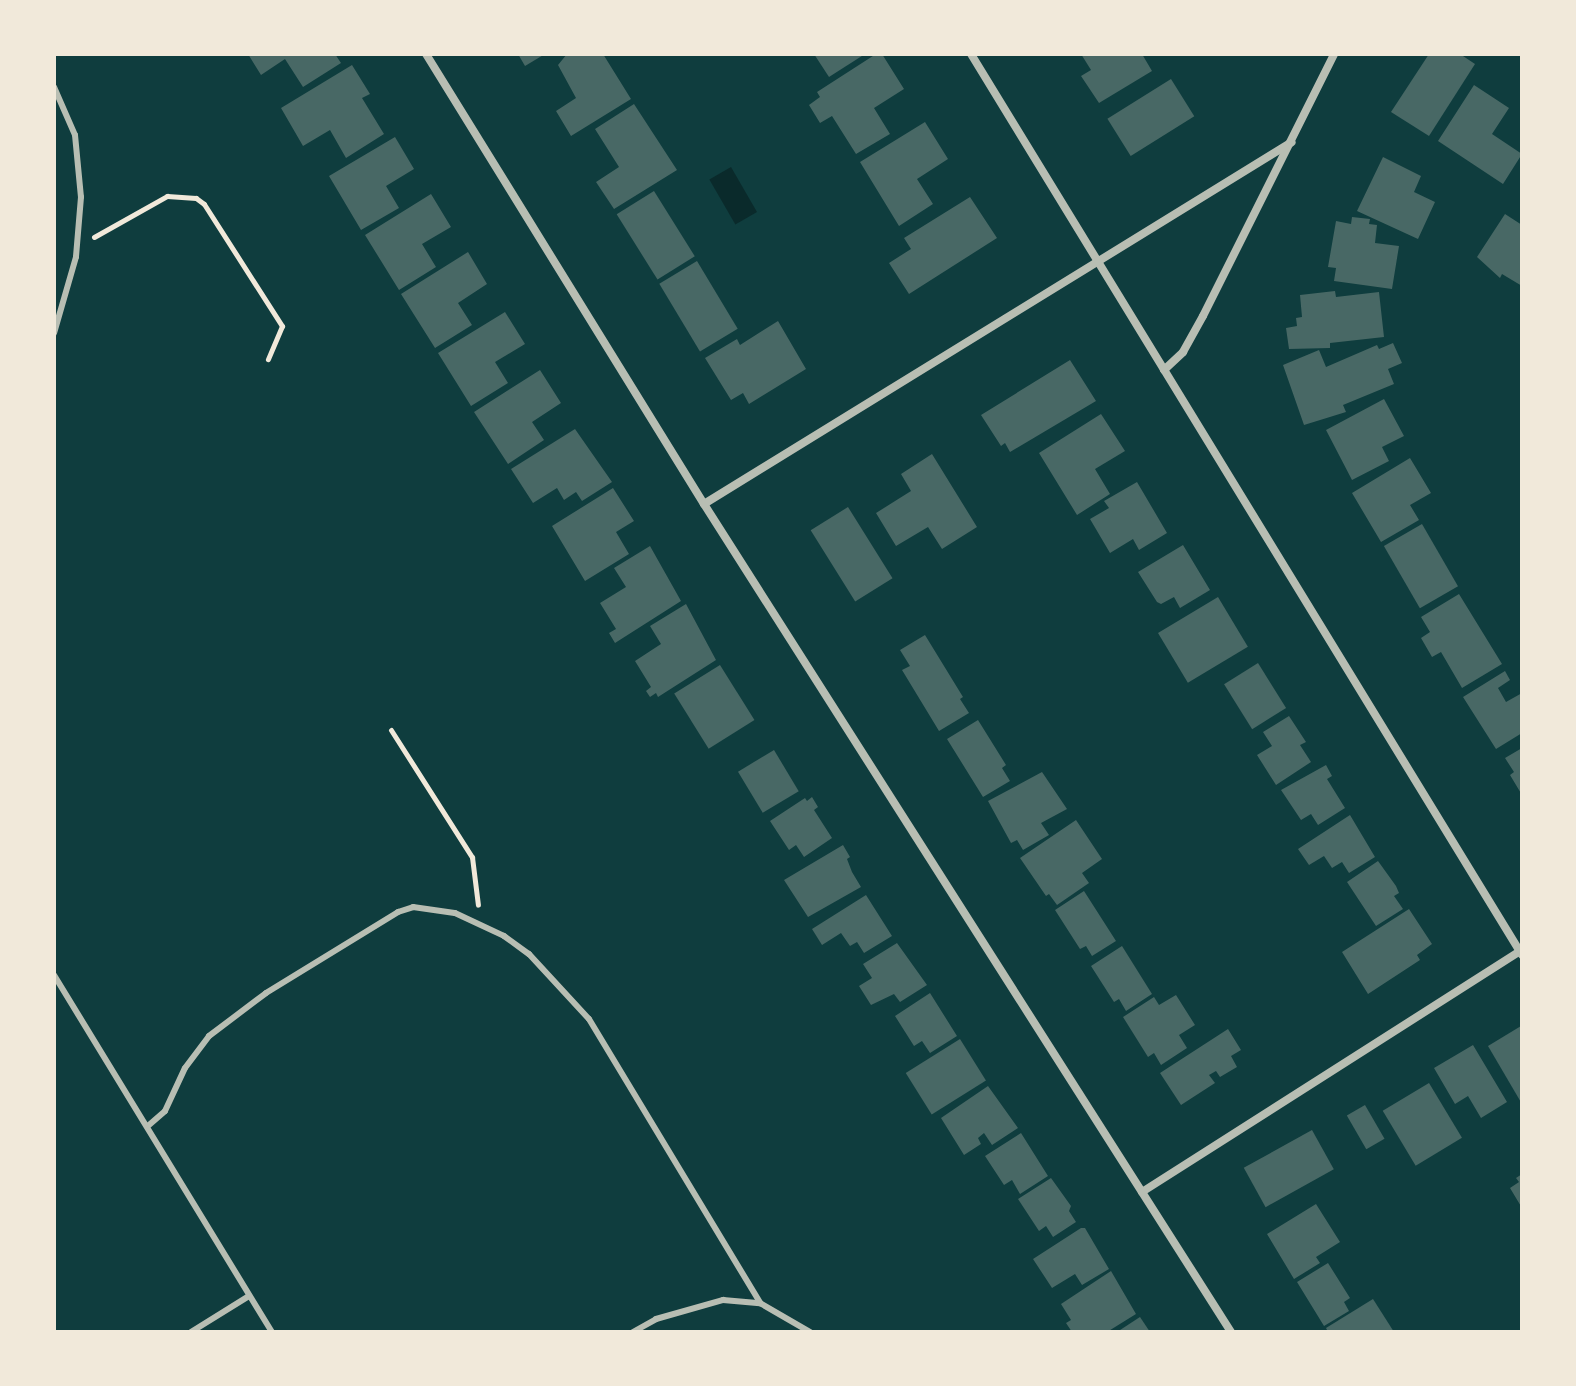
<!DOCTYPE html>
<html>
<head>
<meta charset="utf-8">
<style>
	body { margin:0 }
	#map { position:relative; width:1576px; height:1386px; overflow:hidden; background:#0f3d3e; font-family:"Nunito Sans",sans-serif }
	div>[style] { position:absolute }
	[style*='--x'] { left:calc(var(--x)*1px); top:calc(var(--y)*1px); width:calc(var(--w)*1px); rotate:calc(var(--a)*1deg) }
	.water>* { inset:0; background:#0a2a2b; transform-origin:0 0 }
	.building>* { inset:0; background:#486865; transform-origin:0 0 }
	.path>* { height:5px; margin:-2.5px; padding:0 2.5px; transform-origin:2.5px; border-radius:2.5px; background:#f1e9da }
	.service>* { height:6px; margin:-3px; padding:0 3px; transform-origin:3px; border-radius:3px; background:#b8beb3 }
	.minor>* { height:8px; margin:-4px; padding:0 4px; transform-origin:4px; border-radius:4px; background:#b8beb3 }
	span { translate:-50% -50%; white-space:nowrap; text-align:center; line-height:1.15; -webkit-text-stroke:7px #f1e9da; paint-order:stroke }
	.frame { position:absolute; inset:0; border:56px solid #f1e9da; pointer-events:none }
</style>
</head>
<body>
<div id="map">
	<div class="water">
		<div style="left:731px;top:167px;width:52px;height:25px;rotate:60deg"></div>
	</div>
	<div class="building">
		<div style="clip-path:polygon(248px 54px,335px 54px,341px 63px,303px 87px,285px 59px,261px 75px)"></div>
		<div style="clip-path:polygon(518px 54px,545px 54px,525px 66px)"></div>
		<div style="clip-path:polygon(567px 54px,603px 54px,631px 99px,571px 136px,556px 111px,576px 98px,558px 65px)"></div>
		<div style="clip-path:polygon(814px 54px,865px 54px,829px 77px)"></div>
		<div style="clip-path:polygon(876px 54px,882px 54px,904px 89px,874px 108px,890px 134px,856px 154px,832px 116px,820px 123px,809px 105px,820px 97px,817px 92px)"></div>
		<div style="clip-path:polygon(1081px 54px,1142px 54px,1152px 71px,1099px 103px,1081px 76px,1091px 70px)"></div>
		<div style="clip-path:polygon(1429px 54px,1460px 54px,1475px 64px,1429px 136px,1391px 112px)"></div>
		<div style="clip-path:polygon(352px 65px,370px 94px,362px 98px,384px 134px,346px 158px,330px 130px,303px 146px,281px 108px)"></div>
		<div style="left:1171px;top:79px;width:44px;height:75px;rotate:58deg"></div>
		<div style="clip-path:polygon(1474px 85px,1509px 108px,1492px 134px,1522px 154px,1503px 184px,1438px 141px)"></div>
		<div style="clip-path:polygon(634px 104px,677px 170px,614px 209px,596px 182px,619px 167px,595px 129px)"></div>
		<div style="clip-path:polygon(925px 122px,948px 159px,917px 179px,933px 204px,899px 226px,860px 162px)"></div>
		<div style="clip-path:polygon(395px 137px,414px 169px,386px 186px,399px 208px,361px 230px,329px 176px)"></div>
		<div style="clip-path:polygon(1383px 157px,1421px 176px,1414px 192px,1435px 202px,1418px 239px,1357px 211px)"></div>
		<div style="left:654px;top:191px;width:77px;height:44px;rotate:58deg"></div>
		<div style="clip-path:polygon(431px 194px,451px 227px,422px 244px,436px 267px,399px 290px,365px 235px)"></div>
		<div style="clip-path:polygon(970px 197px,997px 238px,909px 294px,889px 263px,911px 249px,904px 238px)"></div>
		<div style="clip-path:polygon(1505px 214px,1522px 225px,1522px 286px,1502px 274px,1500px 278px,1477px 257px)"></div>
		<div style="clip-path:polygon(1352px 217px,1370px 219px,1369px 224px,1377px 225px,1375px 243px,1399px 246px,1392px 289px,1334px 281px,1336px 268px,1328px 267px,1336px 221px,1351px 224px)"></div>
		<div style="clip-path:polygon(468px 252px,487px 284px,458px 303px,472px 325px,435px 348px,401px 294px)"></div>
		<div style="left:697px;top:261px;width:79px;height:44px;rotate:59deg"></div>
		<div style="clip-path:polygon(1335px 291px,1336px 297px,1379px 292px,1384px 337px,1330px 343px,1330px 348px,1289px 349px,1286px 328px,1297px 326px,1296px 318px,1302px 317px,1300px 295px)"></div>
		<div style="clip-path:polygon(505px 312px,525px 344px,495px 362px,508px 383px,471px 406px,438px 353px)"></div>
		<div style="clip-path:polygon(778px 321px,806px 369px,749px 404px,743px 393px,731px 400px,705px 358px,737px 339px,740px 345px)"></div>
		<div style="clip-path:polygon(1393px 343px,1402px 363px,1388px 369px,1394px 384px,1343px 405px,1346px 412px,1304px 425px,1283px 365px,1319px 350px,1326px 367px,1377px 345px,1379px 349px)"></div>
		<div style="clip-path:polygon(1070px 360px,1096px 401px,1010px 452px,1005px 443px,1001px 446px,981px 415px)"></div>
		<div style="clip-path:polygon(540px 370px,561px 403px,532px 422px,544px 440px,508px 464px,474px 412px)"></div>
		<div style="clip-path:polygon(1384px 399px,1404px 436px,1382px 447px,1389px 461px,1352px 480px,1326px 430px)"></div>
		<div style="clip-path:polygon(1101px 414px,1125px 451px,1095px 469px,1110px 494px,1077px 515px,1039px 453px)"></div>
		<div style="clip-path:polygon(575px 429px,612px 482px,582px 501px,576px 492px,564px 500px,557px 488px,533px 503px,511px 469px)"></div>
		<div style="clip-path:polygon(932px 454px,977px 527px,942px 549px,928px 527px,896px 546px,876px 513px,911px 491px,901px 474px)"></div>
		<div style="clip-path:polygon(1410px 458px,1431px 493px,1410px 505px,1419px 520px,1381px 542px,1352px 493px)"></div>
		<div style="clip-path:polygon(1137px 482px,1167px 533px,1139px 550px,1133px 539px,1110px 553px,1090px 519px,1109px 508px,1104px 501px)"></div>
		<div style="clip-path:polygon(613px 488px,634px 521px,616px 532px,629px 554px,585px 581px,552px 526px)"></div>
		<div style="left:848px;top:507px;width:84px;height:44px;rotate:58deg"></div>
		<div style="left:1422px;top:524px;width:72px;height:44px;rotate:60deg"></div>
		<div style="clip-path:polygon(1183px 545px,1210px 590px,1180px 608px,1174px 597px,1161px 604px,1157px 602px,1138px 572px)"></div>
		<div style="clip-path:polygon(650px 546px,681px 601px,615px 643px,609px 633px,616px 629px,600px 603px,626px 587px,614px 568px)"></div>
		<div style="clip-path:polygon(1459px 594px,1502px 664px,1462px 688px,1441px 652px,1432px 657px,1421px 638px,1430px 632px,1421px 617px)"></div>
		<div style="left:1218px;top:597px;width:58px;height:70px;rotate:59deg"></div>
		<div style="clip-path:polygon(686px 604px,716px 660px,658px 697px,656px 693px,650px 697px,646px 691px,651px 687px,635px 661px,661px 644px,650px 626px)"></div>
		<div style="clip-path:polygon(925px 635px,963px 697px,960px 699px,969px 713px,939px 731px,902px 670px,910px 666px,900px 650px)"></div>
		<div style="left:1258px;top:663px;width:53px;height:40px;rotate:58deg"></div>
		<div style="left:720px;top:665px;width:65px;height:54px;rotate:58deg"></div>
		<div style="clip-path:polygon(1505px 671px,1510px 680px,1498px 688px,1506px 702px,1522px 693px,1522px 733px,1496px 749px,1463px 697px)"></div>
		<div style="clip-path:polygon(1289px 716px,1306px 742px,1300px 745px,1311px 762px,1276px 785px,1257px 755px,1272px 746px,1263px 732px)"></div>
		<div style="clip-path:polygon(978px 720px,1006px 765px,1002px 768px,1010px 781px,983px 797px,947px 739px)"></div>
		<div style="clip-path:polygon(1522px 748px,1522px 795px,1510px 775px,1514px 772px,1505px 758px)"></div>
		<div style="left:774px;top:750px;width:48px;height:42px;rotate:59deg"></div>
		<div style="clip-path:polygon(1326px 765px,1332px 776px,1327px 779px,1345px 808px,1318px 825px,1311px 814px,1301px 820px,1281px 790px)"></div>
		<div style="clip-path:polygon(1042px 772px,1067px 809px,1041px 823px,1049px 835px,1023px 850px,1017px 840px,1011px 843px,988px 801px)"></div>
		<div style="clip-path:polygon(812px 797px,818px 807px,814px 810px,832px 838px,804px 857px,796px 845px,789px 850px,770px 821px,805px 798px,807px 801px)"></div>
		<div style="clip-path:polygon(1350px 815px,1375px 857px,1349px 873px,1342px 862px,1332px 868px,1324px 856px,1309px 865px,1298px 849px)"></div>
		<div style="clip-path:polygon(1076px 820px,1102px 859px,1082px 873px,1089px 883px,1057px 905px,1049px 894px,1046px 896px,1020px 858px)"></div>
		<div style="clip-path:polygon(843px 845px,850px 857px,847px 859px,852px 872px,861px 887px,808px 917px,784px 880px)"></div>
		<div style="clip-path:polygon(1378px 861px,1396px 886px,1399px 893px,1394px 896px,1403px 909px,1376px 926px,1347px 882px)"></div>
		<div style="clip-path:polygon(1084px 891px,1116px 941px,1092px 956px,1086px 946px,1080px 949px,1055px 910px)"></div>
		<div style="clip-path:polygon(866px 895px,892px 936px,864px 953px,857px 942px,850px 946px,841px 933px,822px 945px,812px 929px)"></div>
		<div style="clip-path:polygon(1409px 909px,1432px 944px,1417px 955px,1420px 960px,1368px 994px,1342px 952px)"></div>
		<div style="clip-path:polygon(897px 943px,927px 985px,900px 1002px,894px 994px,871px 1005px,859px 986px,872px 978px,863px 964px)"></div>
		<div style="clip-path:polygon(1122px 946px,1152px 994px,1126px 1011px,1119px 999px,1114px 1002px,1091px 966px)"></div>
		<div style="clip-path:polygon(930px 993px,957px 1036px,930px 1053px,922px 1041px,914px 1046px,895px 1016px)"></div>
		<div style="clip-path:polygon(1176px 995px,1195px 1025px,1179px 1035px,1187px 1048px,1161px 1065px,1154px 1053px,1148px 1057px,1123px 1017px,1154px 997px,1159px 1005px)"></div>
		<div style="clip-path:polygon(1521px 1026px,1522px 1028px,1522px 1104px,1488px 1046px)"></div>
		<div style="clip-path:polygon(1228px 1029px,1241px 1050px,1231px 1056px,1237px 1067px,1220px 1077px,1216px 1071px,1209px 1075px,1215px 1083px,1181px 1105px,1160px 1073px)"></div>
		<div style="left:960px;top:1039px;width:49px;height:64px;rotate:58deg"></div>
		<div style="clip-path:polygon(1473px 1045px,1507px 1102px,1481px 1118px,1468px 1096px,1455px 1104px,1434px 1068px)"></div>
		<div style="left:1429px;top:1083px;width:64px;height:54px;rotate:59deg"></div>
		<div style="clip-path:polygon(988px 1086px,1018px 1128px,992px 1145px,984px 1133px,978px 1138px,981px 1144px,964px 1155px,941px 1118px)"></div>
		<div style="left:1365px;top:1105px;width:39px;height:21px;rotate:60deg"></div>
		<div style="left:1312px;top:1130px;width:45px;height:78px;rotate:61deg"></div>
		<div style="clip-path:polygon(1021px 1133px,1048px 1176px,1020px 1194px,1012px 1180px,1004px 1185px,985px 1156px)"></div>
		<div style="clip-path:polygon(1522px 1174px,1522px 1208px,1510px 1188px,1519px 1182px,1516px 1178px)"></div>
		<div style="clip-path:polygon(1051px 1178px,1071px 1206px,1069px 1211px,1076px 1222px,1053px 1237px,1046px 1226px,1039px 1231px,1018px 1199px)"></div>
		<div style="clip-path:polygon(1316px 1204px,1340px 1242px,1316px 1257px,1320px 1263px,1294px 1279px,1267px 1234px)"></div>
		<div style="clip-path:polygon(1081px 1228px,1085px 1228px,1109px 1269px,1082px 1285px,1075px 1274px,1052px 1288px,1033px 1259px)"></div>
		<div style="clip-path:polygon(1328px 1263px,1350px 1298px,1344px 1302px,1349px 1311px,1324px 1326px,1297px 1282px)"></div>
		<div style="clip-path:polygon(1111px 1271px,1136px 1314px,1107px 1332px,1072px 1332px,1066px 1323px,1071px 1320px,1061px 1304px)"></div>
		<div style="clip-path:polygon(1373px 1299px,1394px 1332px,1328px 1332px,1326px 1328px)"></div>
		<div style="clip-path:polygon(1140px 1317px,1150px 1332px,1117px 1332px)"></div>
	</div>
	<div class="path">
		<div style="--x:94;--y:237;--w:84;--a:-29.3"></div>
		<div style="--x:167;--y:196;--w:29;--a:4"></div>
		<div style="--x:196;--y:198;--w:10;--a:37"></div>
		<div style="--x:204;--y:204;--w:145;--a:57.4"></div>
		<div style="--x:282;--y:326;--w:36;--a:113"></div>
		<div style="--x:391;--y:730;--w:151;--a:57.5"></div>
		<div style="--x:472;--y:857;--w:48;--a:82.9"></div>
	</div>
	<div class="service">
		<div style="--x:54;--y:87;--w:52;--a:66.4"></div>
		<div style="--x:75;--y:135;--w:62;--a:84.5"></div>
		<div style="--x:81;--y:197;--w:60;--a:94.8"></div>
		<div style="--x:76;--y:257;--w:79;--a:106.1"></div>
		<div style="--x:54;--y:975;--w:418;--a:58.6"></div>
		<div style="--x:149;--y:1125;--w:21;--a:-41"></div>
		<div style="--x:165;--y:1111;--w:47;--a:-65.1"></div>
		<div style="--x:185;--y:1068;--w:40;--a:-53"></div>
		<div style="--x:209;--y:1036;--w:71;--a:-37"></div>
		<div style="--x:266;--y:993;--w:155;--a:-31.5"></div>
		<div style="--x:398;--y:912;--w:16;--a:-18"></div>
		<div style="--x:413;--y:907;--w:42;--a:8.1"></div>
		<div style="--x:455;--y:913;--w:54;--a:25.1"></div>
		<div style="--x:504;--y:936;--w:31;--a:36"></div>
		<div style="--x:529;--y:954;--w:88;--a:47.3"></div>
		<div style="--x:589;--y:1019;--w:332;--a:58.9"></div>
		<div style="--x:191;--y:1332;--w:68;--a:-31.8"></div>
		<div style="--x:633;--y:1332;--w:26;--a:-29"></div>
		<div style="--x:656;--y:1319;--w:70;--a:-15.8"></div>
		<div style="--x:723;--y:1300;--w:37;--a:5"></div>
		<div style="--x:760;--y:1303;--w:58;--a:30.1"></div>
	</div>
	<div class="minor">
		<div style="--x:426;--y:54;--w:529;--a:58.29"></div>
		<div style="--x:704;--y:504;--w:981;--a:57.52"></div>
		<div style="--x:971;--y:54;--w:1056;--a:58.55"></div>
		<div style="--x:1164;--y:370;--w:26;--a:-43"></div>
		<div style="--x:1183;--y:352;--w:41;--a:-60.9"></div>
		<div style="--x:1203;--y:316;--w:293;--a:-63.4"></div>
		<div style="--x:704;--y:504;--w:690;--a:-31.62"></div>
		<div style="--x:1142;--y:1192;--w:451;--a:-32.5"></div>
	</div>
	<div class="frame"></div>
</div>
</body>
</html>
